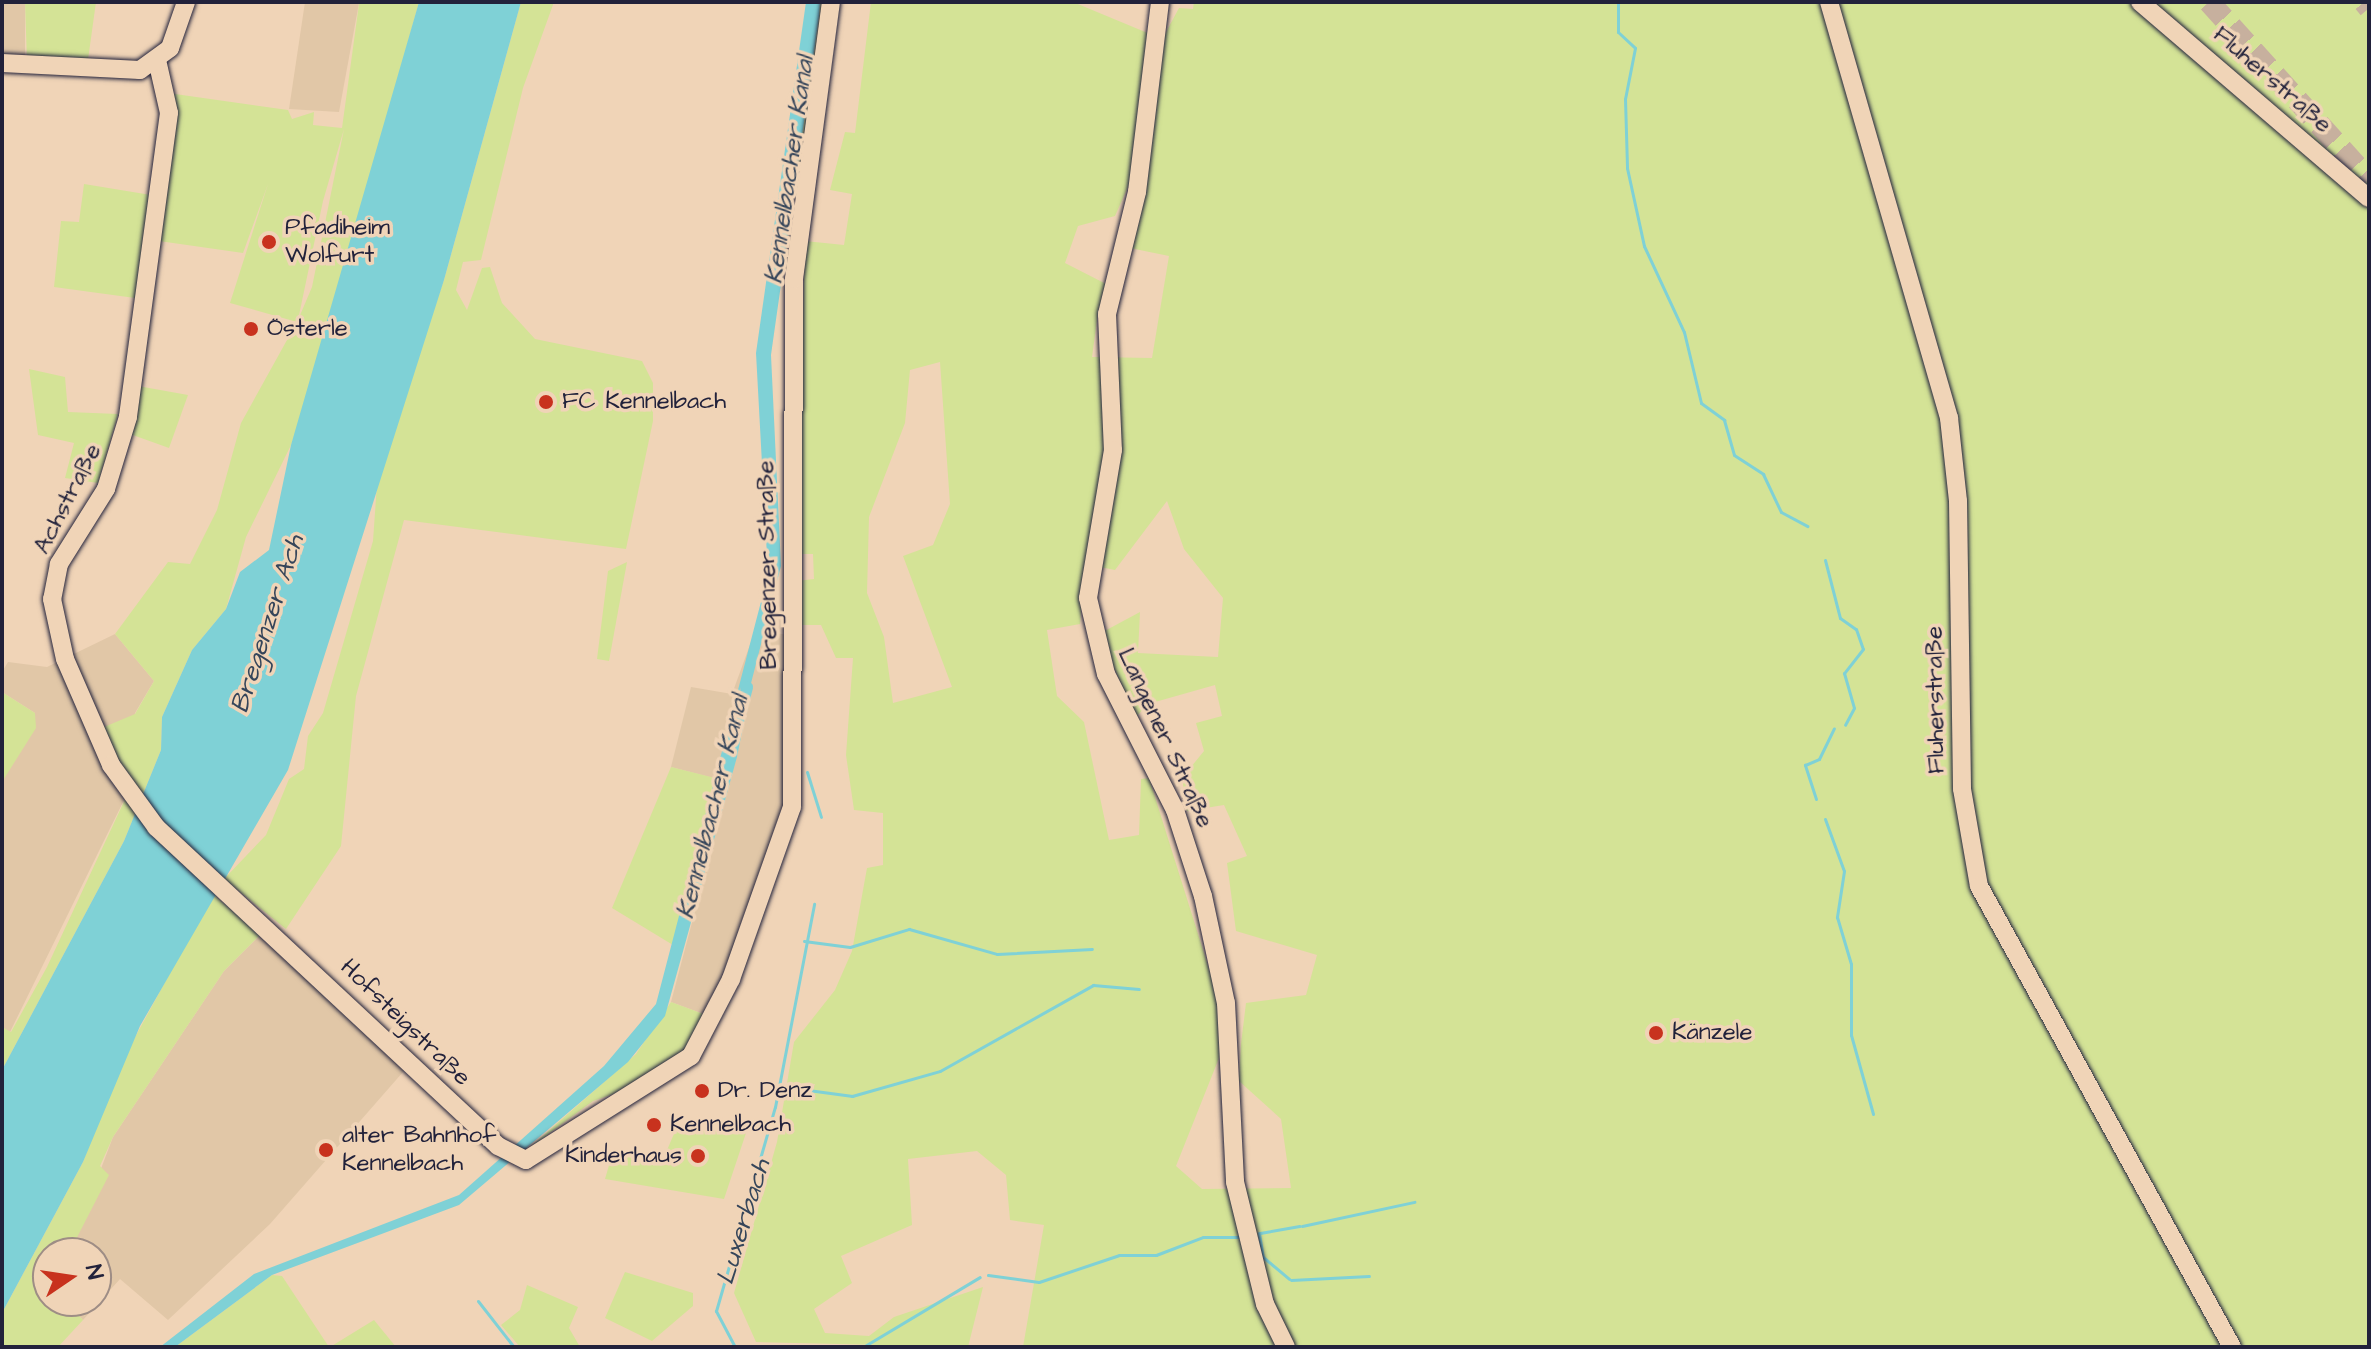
<!DOCTYPE html>
<html>
<head>
<meta charset="utf-8">
<style>
	body { margin:0 }
	#map { position:relative; width:2371px; height:1349px; overflow:hidden; background:#f0d4b7; font-family:"Architects Daughter",sans-serif }
	div>[style] { position:absolute }
	[style*='--x'] { left:calc(var(--x)*1px); top:calc(var(--y)*1px); width:calc(var(--w)*1px); rotate:calc(var(--a)*1deg) }
	.built>* { inset:0; background:#e1c7a7; transform-origin:0 0 }
	.green>* { inset:0; background:#d4e396 }
	.water>* { inset:0; background:#7fd1d6 }
	.stream>* { height:3px; margin:-1.5px; padding:0 1.5px; transform-origin:1.5px; border-radius:1.5px; background:#7fd1d6 }
	.canal>* { height:11px; margin:-5.5px; padding:0 5.5px; transform-origin:5.5px; border-radius:5.5px; background:#7fd1d6 }
	.highway-tunnel>* { height:22px; margin-top:-11px; transform-origin:0; background:repeating-linear-gradient(90deg,#c7b09e 0 22px,transparent 0 33px) }
	.roads { filter:drop-shadow(0 0 2px #22223b) drop-shadow(0 0 2px #22223b) }
	.secondary>* { height:18px; margin:-9px; padding:0 9px; transform-origin:9px; border-radius:9px; background:#f0d4b7 }
	.dots>* { width:22px; height:22px; translate:-50% -50%; box-sizing:border-box; border:4px solid #f0d4b7; border-radius:50% }
	span { translate:-50% -50%; white-space:nowrap; text-align:center; line-height:1.15; -webkit-text-stroke:7px #f0d4b7; paint-order:stroke }
	.street-label { font-size:24px; color:#22223b }
	.poi-label { font-size:24px; color:#22223b }
	.left { translate:0 -50%; text-align:left }
	.right { translate:-100% -50%; text-align:right }
	.water-label { font-size:26px; color:#35455a; font-style:italic }
	.frame { position:absolute; inset:0; border:4px solid #22223b; pointer-events:none }
	.north { position:absolute; left:32px; top:1237px; width:80px; height:80px; box-sizing:border-box; background:#f0d4b7; border:2px solid #9e8d85; border-radius:50%; rotate:77deg; font-size:22px; font-weight:700; line-height:32px; text-align:center; color:#22223b }
	.north::after { content:''; display:block; margin:auto; width:28px; height:36px; background:#c8321e; clip-path:polygon(50% 0,100% 100%,50% 72%,0 100%) }
</style>
</head>
<body>
<div id="map">
	<div class="built">
		<div style="left:2px;top:2px;width:23px;height:59px"></div>
		<div style="clip-path:polygon(305px 2px,359px 3px,339px 112px,289px 109px)"></div>
		<div style="clip-path:polygon(755px 631px,791px 635px,789px 807px,709px 1016px,671px 1002px,729px 782px,671px 767px,691px 687px,732px 694px)"></div>
		<div style="clip-path:polygon(115px 634px,154px 681px,135px 713px,127px 794px,10px 1032px,2px 1027px,2px 781px,35px 713px,2px 692px,2px 672px,8px 662px,47px 667px)"></div>
		<div style="clip-path:polygon(260px 935px,410px 1064px,270px 1224px,168px 1320px,120px 1279px,83px 1320px,65px 1301px,96px 1301px,96px 1253px,69px 1253px,113px 1137px,224px 971px)"></div>
	</div>
	<div class="green">
		<div style="clip-path:polygon(25px 2px,96px 2px,87px 67px,27px 61px)"></div>
		<div style="clip-path:polygon(evenodd,350px 2px,419px 2px,316px 372px,291px 445px,246px 537px,226px 609px,192px 650px,162px 717px,161px 750px,124px 841px,2px 1070px,2px 1027px,11px 1032px,47px 967px,127px 795px,97px 730px,135px 714px,154px 681px,115px 634px,168px 562px,190px 564px,217px 510px,241px 423px,297px 322px,230px 303px,268px 184px,243px 253px,152px 240px,135px 298px,54px 287px,61px 221px,79px 222px,84px 184px,157px 196px,168px 93px,288px 110px,292px 119px,314px 112px,313px 125px,342px 128px,359px 4px,350px 2px,344px 129px,312px 287px,298px 320px,323px 201px,344px 129px)"></div>
		<div style="clip-path:polygon(521px 2px,554px 2px,523px 88px,481px 260px,463px 262px,456px 290px,467px 310px,482px 268px,490px 267px,502px 303px,535px 339px,642px 361px,653px 383px,653px 421px,626px 549px,404px 520px,356px 696px,341px 846px,286px 929px,224px 879px,266px 835px,289px 779px,304px 769px,308px 736px,323px 713px,373px 541px,378px 470px,444px 280px)"></div>
		<div style="clip-path:polygon(820px 2px,827px 2px,804px 166px,794px 164px)"></div>
		<div style="clip-path:polygon(evenodd,871px 2px,1073px 2px,1150px 34px,1131px 180px,1115px 216px,1078px 226px,1065px 263px,1110px 286px,1098px 313px,1092px 357px,1152px 358px,1169px 256px,1130px 248px,1158px 47px,1179px 8px,1193px 9px,1194px 2px,2369px 2px,2369px 1347px,1023px 1347px,1044px 1225px,1010px 1220px,1006px 1175px,977px 1151px,908px 1159px,912px 1225px,841px 1256px,852px 1283px,814px 1309px,825px 1333px,869px 1336px,894px 1317px,983px 1287px,968px 1347px,756px 1342px,734px 1293px,777px 1142px,794px 1042px,835px 990px,852px 951px,867px 868px,883px 865px,883px 813px,854px 810px,846px 755px,853px 658px,836px 658px,821px 625px,797px 625px,797px 581px,814px 579px,813px 554px,797px 554px,805px 241px,844px 245px,852px 194px,830px 190px,845px 132px,855px 133px,871px 2px,940px 362px,950px 504px,933px 545px,903px 556px,952px 687px,893px 703px,884px 637px,867px 593px,869px 517px,905px 423px,910px 370px,940px 362px,871px 2px,1167px 501px,1184px 549px,1223px 598px,1218px 657px,1138px 653px,1140px 612px,1099px 634px,1136px 717px,1148px 704px,1215px 685px,1222px 716px,1196px 723px,1204px 751px,1182px 778px,1187px 811px,1224px 805px,1247px 856px,1227px 863px,1236px 931px,1317px 955px,1306px 995px,1246px 1003px,1241px 1044px,1239px 1081px,1281px 1119px,1291px 1188px,1202px 1189px,1176px 1166px,1223px 1048px,1221px 1007px,1149px 778px,1141px 779px,1139px 835px,1109px 840px,1084px 722px,1057px 696px,1047px 630px,1080px 624px,1085px 564px,1115px 570px,1167px 501px)"></div>
		<div style="clip-path:polygon(29px 369px,65px 377px,68px 412px,118px 414px,98px 483px,65px 478px,74px 443px,38px 435px)"></div>
		<div style="clip-path:polygon(138px 386px,188px 395px,169px 448px,130px 434px)"></div>
		<div style="clip-path:polygon(627px 562px,609px 661px,597px 659px,608px 571px)"></div>
		<div style="clip-path:polygon(2px 692px,35px 713px,36px 728px,2px 782px)"></div>
		<div style="clip-path:polygon(671px 767px,715px 778px,673px 945px,612px 908px)"></div>
		<div style="clip-path:polygon(213px 894px,260px 935px,224px 971px,113px 1137px,100px 1166px,109px 1175px,69px 1253px,48px 1253px,48px 1301px,65px 1301px,83px 1320px,58px 1347px,2px 1347px,2px 1313px,83px 1162px,115px 1074px)"></div>
		<div style="clip-path:polygon(671px 1002px,709px 1016px,686px 1050px,631px 1088px,593px 1101px,528px 1149px,636px 1054px)"></div>
		<div style="clip-path:polygon(676px 1129px,746px 1133px,724px 1199px,605px 1179px,612px 1155px,662px 1162px)"></div>
		<div style="clip-path:polygon(625px 1272px,693px 1293px,693px 1306px,652px 1341px,605px 1318px)"></div>
		<div style="clip-path:polygon(272px 1275px,282px 1276px,329px 1347px,175px 1347px)"></div>
		<div style="clip-path:polygon(527px 1285px,578px 1307px,569px 1328px,580px 1347px,520px 1347px,501px 1325px,520px 1310px)"></div>
		<div style="clip-path:polygon(374px 1320px,396px 1347px,330px 1347px)"></div>
	</div>
	<div class="water">
		<div style="clip-path:polygon(419px 2px,521px 2px,444px 280px,288px 770px,140px 1026px,83px 1162px,2px 1313px,2px 1070px,124px 841px,161px 750px,162px 717px,192px 650px,226px 609px,240px 572px,269px 550px,291px 445px)"></div>
		<div style="clip-path:polygon(806px 2px,820px 2px,819px 16px,771px 355px,781px 566px,747px 699px,739px 697px,741px 687px,734px 709px,732px 719px,744px 722px,737px 757px,665px 1016px,628px 1062px,459px 1205px,272px 1275px,175px 1347px,160px 1347px,254px 1274px,459px 1195px,604px 1066px,656px 1004px,768px 575px,756px 353px)"></div>
	</div>
	<div class="stream">
		<div style="--x:1618;--y:2;--w:30;--a:90"></div>
		<div style="--x:1618;--y:32;--w:23;--a:43"></div>
		<div style="--x:1635;--y:48;--w:52;--a:101.1"></div>
		<div style="--x:1625;--y:99;--w:69;--a:88.3"></div>
		<div style="--x:1627;--y:168;--w:80;--a:77.7"></div>
		<div style="--x:1644;--y:246;--w:95;--a:65.1"></div>
		<div style="--x:1684;--y:332;--w:73;--a:76.5"></div>
		<div style="--x:1701;--y:403;--w:29;--a:36"></div>
		<div style="--x:1724;--y:420;--w:36;--a:74"></div>
		<div style="--x:1734;--y:455;--w:35;--a:33"></div>
		<div style="--x:1763;--y:474;--w:42;--a:64.7"></div>
		<div style="--x:1781;--y:512;--w:30;--a:28"></div>
		<div style="--x:1825;--y:560;--w:60;--a:75.5"></div>
		<div style="--x:1840;--y:618;--w:19;--a:35"></div>
		<div style="--x:1856;--y:629;--w:21;--a:71"></div>
		<div style="--x:1863;--y:649;--w:31;--a:128"></div>
		<div style="--x:1844;--y:673;--w:36;--a:74"></div>
		<div style="--x:1854;--y:708;--w:19;--a:118"></div>
		<div style="--x:807;--y:772;--w:47;--a:72.7"></div>
		<div style="--x:1816;--y:799;--w:36;--a:-108"></div>
		<div style="--x:1805;--y:765;--w:15;--a:-23"></div>
		<div style="--x:1819;--y:759;--w:34;--a:-64"></div>
		<div style="--x:1825;--y:819;--w:55;--a:69.9"></div>
		<div style="--x:1844;--y:871;--w:47;--a:98.7"></div>
		<div style="--x:1837;--y:917;--w:49;--a:73.4"></div>
		<div style="--x:1851;--y:964;--w:71;--a:90"></div>
		<div style="--x:1851;--y:1035;--w:82;--a:74.4"></div>
		<div style="--x:804;--y:941;--w:46;--a:7.4"></div>
		<div style="--x:850;--y:947;--w:62;--a:-17"></div>
		<div style="--x:909;--y:929;--w:91;--a:15.9"></div>
		<div style="--x:997;--y:954;--w:95;--a:-3"></div>
		<div style="--x:793;--y:1088;--w:60;--a:7.7"></div>
		<div style="--x:852;--y:1096;--w:91;--a:-15.9"></div>
		<div style="--x:940;--y:1071;--w:176;--a:-29.3"></div>
		<div style="--x:1093;--y:985;--w:46;--a:5"></div>
		<div style="--x:1302;--y:1226;--w:115;--a:-12.1"></div>
		<div style="--x:1259;--y:1233;--w:24;--a:81"></div>
		<div style="--x:1263;--y:1257;--w:34;--a:40"></div>
		<div style="--x:1260;--y:1233;--w:40;--a:-10"></div>
		<div style="--x:988;--y:1275;--w:51;--a:7.8"></div>
		<div style="--x:1039;--y:1282;--w:84;--a:-18.6"></div>
		<div style="--x:1119;--y:1255;--w:37;--a:0"></div>
		<div style="--x:1156;--y:1255;--w:50;--a:-21"></div>
		<div style="--x:1203;--y:1237;--w:38;--a:0"></div>
		<div style="--x:1291;--y:1280;--w:78;--a:-2.9"></div>
		<div style="--x:478;--y:1301;--w:58;--a:52"></div>
		<div style="--x:735;--y:1347;--w:41;--a:-117.8"></div>
		<div style="--x:716;--y:1311;--w:212;--a:-73.9"></div>
		<div style="--x:775;--y:1107;--w:207;--a:-79.1"></div>
		<div style="--x:863;--y:1347;--w:136;--a:-30.9"></div>
	</div>
	<div class="canal">
		<div style="--x:735;--y:732;--w:47;--a:-75.1"></div>
	</div>
	<div class="highway-tunnel">
		<div style="--x:2209;--y:2;--w:239;--a:48"></div>
		<div style="--x:2364;--y:2;--w:8;--a:50"></div>
	</div>
	<div class="roads">
		<div class="secondary">
			<div style="--x:1160;--y:2;--w:191;--a:96.9"></div>
			<div style="--x:1137;--y:192;--w:126;--a:103.8"></div>
			<div style="--x:1107;--y:314;--w:136;--a:87.5"></div>
			<div style="--x:1113;--y:450;--w:150;--a:99.6"></div>
			<div style="--x:1088;--y:598;--w:78;--a:76.7"></div>
			<div style="--x:1106;--y:674;--w:153;--a:63.1"></div>
			<div style="--x:1175;--y:810;--w:90;--a:72"></div>
			<div style="--x:1203;--y:896;--w:109;--a:77.9"></div>
			<div style="--x:1226;--y:1003;--w:179;--a:87.1"></div>
			<div style="--x:1235;--y:1182;--w:126;--a:76.2"></div>
			<div style="--x:1265;--y:1304;--w:48;--a:64"></div>
			<div style="--x:1829;--y:2;--w:433;--a:73.9"></div>
			<div style="--x:1949;--y:418;--w:83;--a:83.8"></div>
			<div style="--x:1958;--y:501;--w:288;--a:89.2"></div>
			<div style="--x:1962;--y:789;--w:98;--a:80.1"></div>
			<div style="--x:1979;--y:886;--w:526;--a:61.24"></div>
			<div style="--x:2140;--y:2;--w:301;--a:40.6"></div>
			<div style="--x:157;--y:60;--w:54;--a:77.2"></div>
			<div style="--x:169;--y:113;--w:307;--a:97.7"></div>
			<div style="--x:128;--y:417;--w:75;--a:107"></div>
			<div style="--x:106;--y:489;--w:89;--a:122.1"></div>
			<div style="--x:59;--y:564;--w:36;--a:101"></div>
			<div style="--x:52;--y:599;--w:61;--a:77.8"></div>
			<div style="--x:65;--y:659;--w:116;--a:66.5"></div>
			<div style="--x:111;--y:765;--w:77;--a:54"></div>
			<div style="--x:156;--y:827;--w:468;--a:43"></div>
			<div style="--x:498;--y:1146;--w:31;--a:27"></div>
			<div style="--x:526;--y:1160;--w:195;--a:-32.2"></div>
			<div style="--x:691;--y:1056;--w:87;--a:-62.5"></div>
			<div style="--x:731;--y:979;--w:182;--a:-70.5"></div>
			<div style="--x:792;--y:807;--w:528;--a:-89.78"></div>
			<div style="--x:794;--y:279;--w:279;--a:-82.4"></div>
			<div style="--x:2;--y:63;--w:138;--a:2.9"></div>
			<div style="--x:140;--y:70;--w:37;--a:-36"></div>
			<div style="--x:170;--y:48;--w:49;--a:-70.8"></div>
		</div>
	</div>
	<div class="dots">
		<div style="left:269px;top:242px;background:#c8321e"></div>
		<div style="left:251px;top:329px;background:#c8321e"></div>
		<div style="left:546px;top:402px;background:#c8321e"></div>
		<div style="left:1656px;top:1033px;background:#c8321e"></div>
		<div style="left:702px;top:1091px;background:#c8321e"></div>
		<div style="left:654px;top:1125px;background:#c8321e"></div>
		<div style="left:326px;top:1150px;background:#c8321e"></div>
		<div style="left:698px;top:1156px;background:#c8321e"></div>
	</div>
	<div class="street-label">
		<span style="left:2272px;top:80px;rotate:41deg">Fluherstraße</span>
		<span style="left:68px;top:499px;rotate:-63deg">Achstraße</span>
		<span style="left:768px;top:565px;rotate:-91deg">Bregenzer Straße</span>
		<span style="left:1936px;top:700px;rotate:-91deg">Fluherstraße</span>
		<span style="left:1165px;top:738px;rotate:65deg">Langener Straße</span>
		<span style="left:405px;top:1023px;rotate:44deg">Hofsteigstraße</span>
	</div>
	<div class="poi-label">
		<span class="left" style="left:285px;top:242px">Pfadiheim<br>Wolfurt</span>
		<span class="left" style="left:267px;top:329px">Österle</span>
		<span class="left" style="left:562px;top:402px">FC Kennelbach</span>
		<span class="left" style="left:1672px;top:1033px">Känzele</span>
		<span class="left" style="left:718px;top:1091px">Dr. Denz</span>
		<span class="left" style="left:670px;top:1125px">Kennelbach</span>
		<span class="left" style="left:342px;top:1150px">alter Bahnhof<br>Kennelbach</span>
		<span class="right" style="left:682px;top:1156px">Kinderhaus</span>
	</div>
	<div class="water-label">
		<span style="left:790px;top:170px;rotate:-82deg">Kennelbacher Kanal</span>
		<span style="left:268px;top:624px;rotate:-72deg">Bregenzer Ach</span>
		<span style="left:713px;top:807px;rotate:-76deg">Kennelbacher Kanal</span>
		<span style="left:744px;top:1222px;rotate:-73deg">Luxerbach</span>
	</div>
	<div class="frame"></div>
	<div class="north">N</div>
</div>
</body>
</html>
